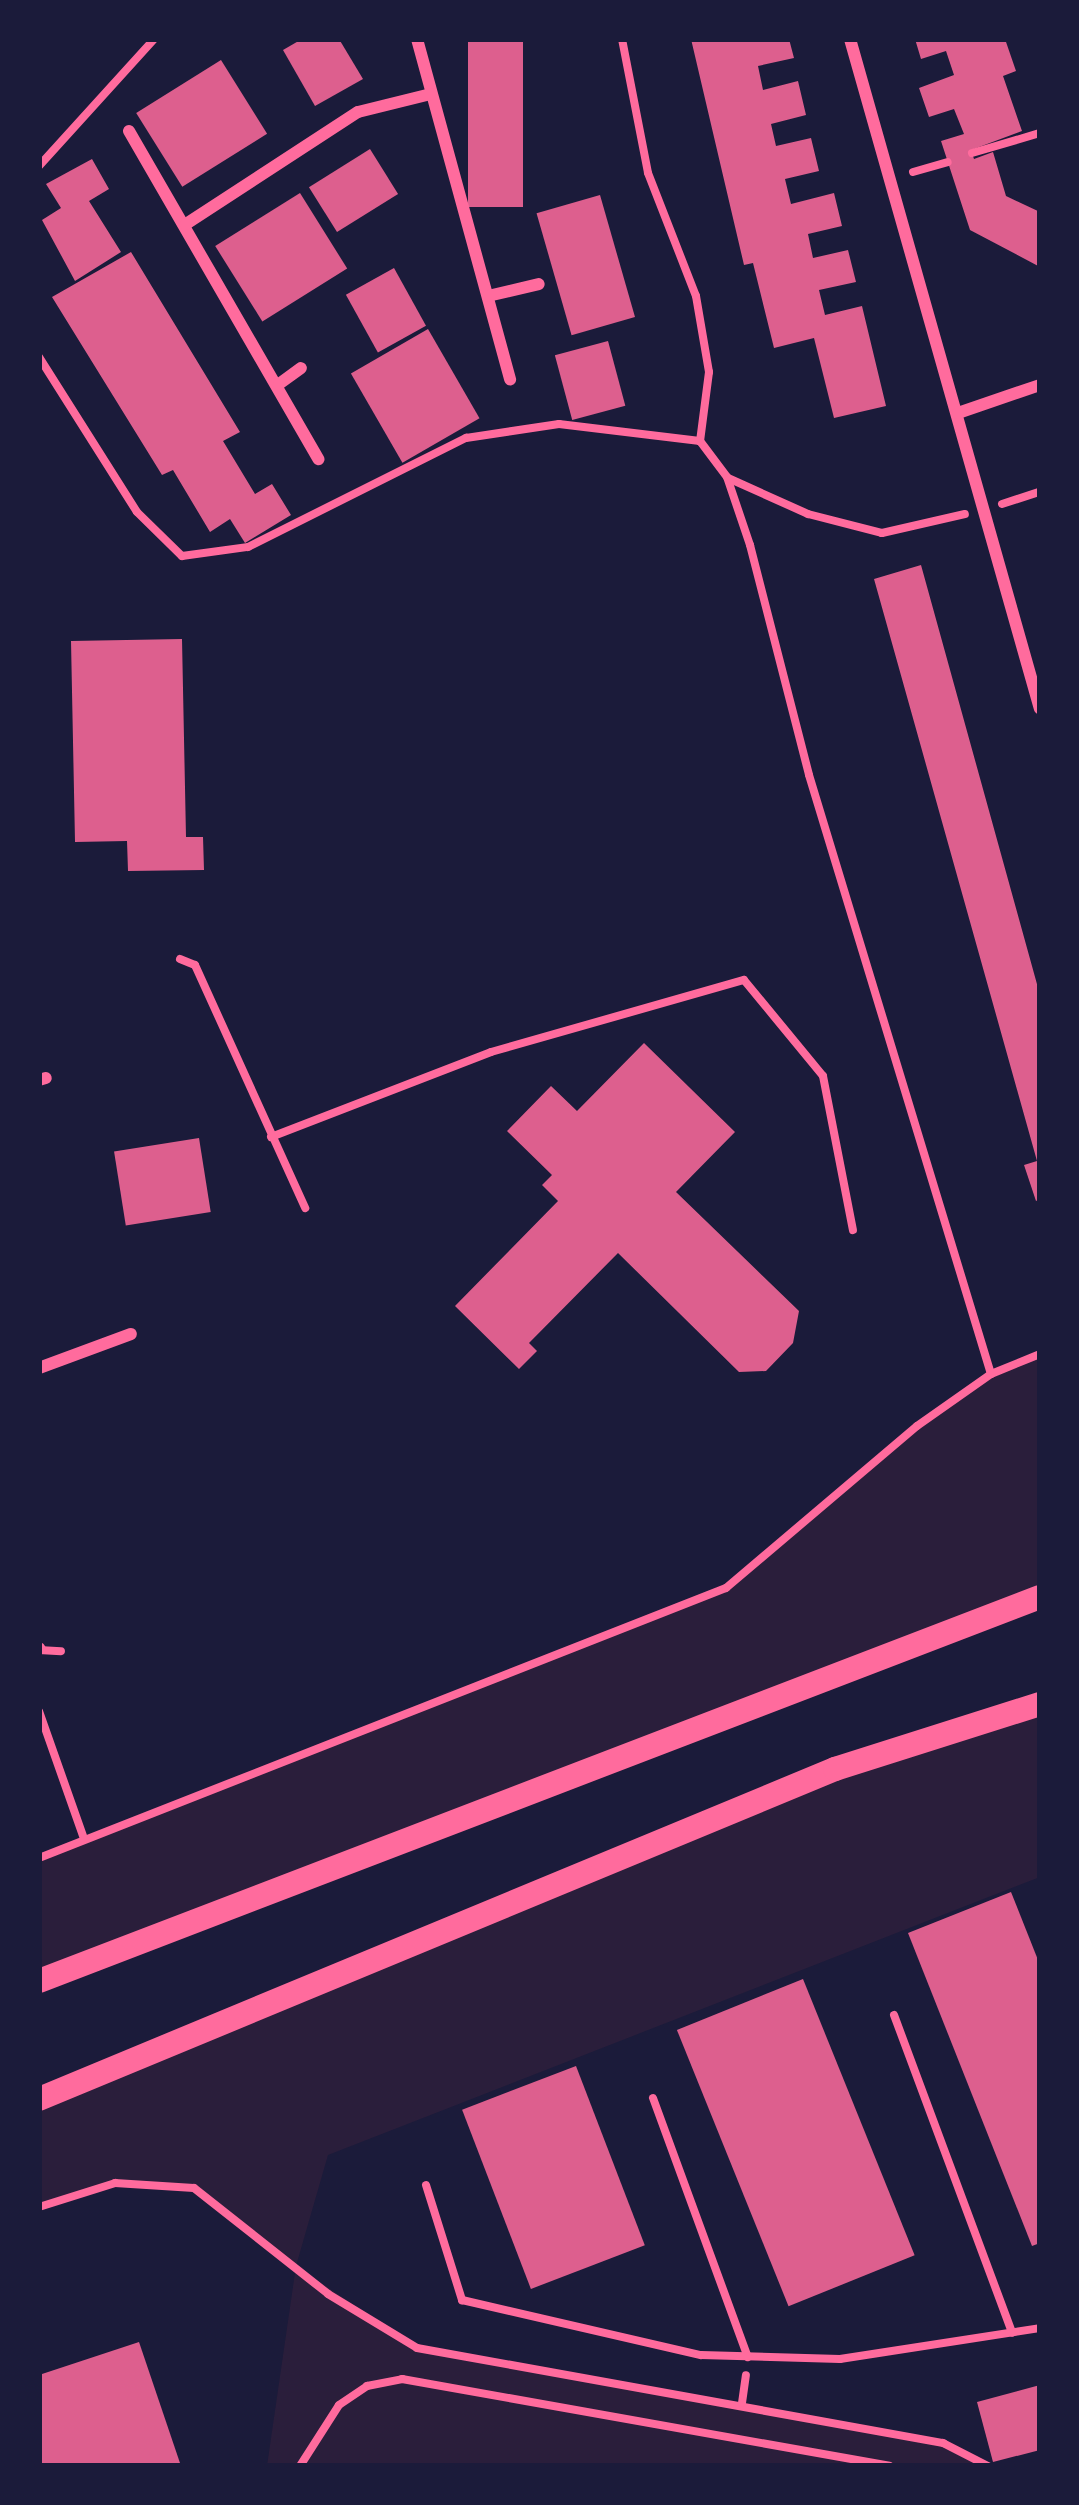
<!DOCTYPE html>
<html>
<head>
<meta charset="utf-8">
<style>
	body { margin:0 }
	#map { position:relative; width:1079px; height:2505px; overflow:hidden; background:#1b1b3a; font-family:"Noto Serif",serif }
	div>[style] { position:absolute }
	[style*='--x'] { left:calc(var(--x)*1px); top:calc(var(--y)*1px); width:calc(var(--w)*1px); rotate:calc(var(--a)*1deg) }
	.green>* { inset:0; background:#2a1e3b }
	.building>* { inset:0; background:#dd5f8e; transform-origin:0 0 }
	.path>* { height:8px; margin:-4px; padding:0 4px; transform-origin:4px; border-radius:4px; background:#ff6b9d }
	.service>* { height:8px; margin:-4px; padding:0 4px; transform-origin:4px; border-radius:4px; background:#ff6b9d }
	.minor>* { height:12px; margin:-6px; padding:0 6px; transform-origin:6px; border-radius:6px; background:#ff6b9d }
	.primary>* { height:24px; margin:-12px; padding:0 12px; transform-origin:12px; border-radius:12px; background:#ff6b9d }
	span { translate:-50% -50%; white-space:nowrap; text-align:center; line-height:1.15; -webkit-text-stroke:12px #1b1b3a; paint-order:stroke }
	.frame { position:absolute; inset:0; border:42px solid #1b1b3a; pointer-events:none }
</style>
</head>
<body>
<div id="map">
	<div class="green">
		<div style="clip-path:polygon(1040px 1354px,1040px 1597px,39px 1981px,39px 1858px,726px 1588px,917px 1426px,991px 1374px)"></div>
		<div style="clip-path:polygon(1040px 1704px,1040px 1877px,328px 2155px,296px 2266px,418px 2348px,943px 2443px,988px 2466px,267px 2466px,296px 2266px,194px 2188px,115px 2183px,39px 2207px,39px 2099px,835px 1769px)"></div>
	</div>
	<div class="building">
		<div style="clip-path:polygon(302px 39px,339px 39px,363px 79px,315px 106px,283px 50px)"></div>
		<div style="left:468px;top:39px;width:55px;height:168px"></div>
		<div style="clip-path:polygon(691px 39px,789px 39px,794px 58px,758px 66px,763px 90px,798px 81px,806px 115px,771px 124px,776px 146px,811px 138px,819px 171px,785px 179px,791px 204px,834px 193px,842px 226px,808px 234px,813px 258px,848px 250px,856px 282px,819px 290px,825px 315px,862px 306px,886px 406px,834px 418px,814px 338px,774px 348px,753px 263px,744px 265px)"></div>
		<div style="clip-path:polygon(915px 39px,1005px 39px,1016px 71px,1003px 76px,1022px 131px,971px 150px,974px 159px,993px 152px,1006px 196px,1040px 212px,1040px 267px,970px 230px,941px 141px,964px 134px,954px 109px,929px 117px,919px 88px,954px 75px,946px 51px,921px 59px)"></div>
		<div style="left:221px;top:60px;width:87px;height:100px;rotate:58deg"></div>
		<div style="left:370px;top:149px;width:53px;height:72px;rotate:58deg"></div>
		<div style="clip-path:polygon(92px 159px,109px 189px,89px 201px,121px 252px,75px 281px,42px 220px,61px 208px,46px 184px)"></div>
		<div style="left:300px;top:193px;width:89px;height:100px;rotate:58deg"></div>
		<div style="left:600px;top:195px;width:127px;height:66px;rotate:74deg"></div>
		<div style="clip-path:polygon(131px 252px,240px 432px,223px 441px,255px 494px,272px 484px,291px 515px,245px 543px,230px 519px,210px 532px,173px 470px,162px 475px,52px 297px)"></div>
		<div style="left:394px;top:268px;width:66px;height:55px;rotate:61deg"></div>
		<div style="left:428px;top:329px;width:103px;height:89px;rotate:60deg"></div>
		<div style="left:608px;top:341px;width:67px;height:55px;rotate:75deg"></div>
		<div style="clip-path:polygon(921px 565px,1040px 995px,1040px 1199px,1036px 1201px,1024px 1165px,1037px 1161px,874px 579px)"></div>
		<div style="clip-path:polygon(182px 639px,186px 837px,203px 837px,204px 870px,128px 871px,127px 841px,75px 842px,71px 641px)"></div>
		<div style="clip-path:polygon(644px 1043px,735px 1132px,676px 1192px,799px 1311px,793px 1343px,766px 1371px,739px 1372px,618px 1253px,529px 1343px,537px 1351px,519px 1369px,455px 1306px,558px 1201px,542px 1185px,552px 1175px,507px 1131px,551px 1086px,577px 1111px)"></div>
		<div style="left:199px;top:1138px;width:75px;height:86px;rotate:81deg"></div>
		<div style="clip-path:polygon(1011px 1892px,1040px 1965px,1040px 2243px,1032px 2246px,908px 1933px)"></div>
		<div style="left:803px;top:1979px;width:298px;height:136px;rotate:68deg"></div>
		<div style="left:576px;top:2066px;width:192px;height:122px;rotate:69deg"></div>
		<div style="clip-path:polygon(139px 2342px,181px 2466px,39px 2466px,39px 2375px)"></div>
		<div style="clip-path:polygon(1040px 2385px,1040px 2450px,993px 2462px,977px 2402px)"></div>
	</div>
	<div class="path">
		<div style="--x:622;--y:39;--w:136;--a:79"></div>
		<div style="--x:648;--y:173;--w:132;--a:68.7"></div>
		<div style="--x:696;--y:296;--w:77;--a:80.3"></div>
		<div style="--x:709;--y:372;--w:70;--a:97.4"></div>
		<div style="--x:972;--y:153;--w:71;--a:-16.4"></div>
		<div style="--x:39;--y:166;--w:171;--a:-47.8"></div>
		<div style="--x:913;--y:172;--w:36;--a:-16"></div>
		<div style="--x:39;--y:357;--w:183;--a:57.7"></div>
		<div style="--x:137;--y:512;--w:63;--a:44.4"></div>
		<div style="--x:182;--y:556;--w:67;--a:-7.8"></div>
		<div style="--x:248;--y:547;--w:244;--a:-26.6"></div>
		<div style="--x:466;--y:438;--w:94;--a:-8.6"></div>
		<div style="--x:559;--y:424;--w:142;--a:6.9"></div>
		<div style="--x:700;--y:441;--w:45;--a:53.1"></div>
		<div style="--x:727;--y:477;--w:72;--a:71.3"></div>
		<div style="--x:750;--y:545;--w:237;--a:75.6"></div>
		<div style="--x:809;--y:775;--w:626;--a:73.1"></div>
		<div style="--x:728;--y:478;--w:88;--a:24.2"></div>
		<div style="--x:808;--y:514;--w:76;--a:14.4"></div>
		<div style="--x:882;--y:533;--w:85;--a:-12.9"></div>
		<div style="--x:1002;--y:504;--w:40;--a:-18"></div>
		<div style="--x:39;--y:1711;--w:133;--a:70.6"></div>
		<div style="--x:39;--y:1858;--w:738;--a:-21.46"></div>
		<div style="--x:726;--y:1588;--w:250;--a:-40.3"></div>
		<div style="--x:917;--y:1426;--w:90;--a:-35.1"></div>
		<div style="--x:991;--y:1374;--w:53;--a:-22.2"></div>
		<div style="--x:39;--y:2207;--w:80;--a:-17.5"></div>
		<div style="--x:115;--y:2183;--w:79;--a:3.6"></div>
		<div style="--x:194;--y:2188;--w:171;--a:38.3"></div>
		<div style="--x:328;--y:2294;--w:104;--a:31.2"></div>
		<div style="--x:417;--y:2348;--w:535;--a:10.24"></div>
		<div style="--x:943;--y:2443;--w:51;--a:27.1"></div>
		<div style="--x:742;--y:2403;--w:28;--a:-82"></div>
		<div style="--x:300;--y:2466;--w:72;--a:-57.4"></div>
		<div style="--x:339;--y:2405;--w:34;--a:-34"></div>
		<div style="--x:367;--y:2386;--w:36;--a:-11"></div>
		<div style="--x:402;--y:2379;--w:495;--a:10.1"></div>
	</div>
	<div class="service">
		<div style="--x:180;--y:959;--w:16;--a:22"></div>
		<div style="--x:195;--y:965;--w:267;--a:65.6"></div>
		<div style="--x:271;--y:1137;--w:236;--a:-21.1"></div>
		<div style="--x:491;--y:1052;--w:263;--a:-15.9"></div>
		<div style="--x:744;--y:980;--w:124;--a:50.5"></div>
		<div style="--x:823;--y:1076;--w:157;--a:79"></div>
		<div style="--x:39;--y:1650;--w:22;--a:3"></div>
		<div style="--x:894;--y:2015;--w:339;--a:69.6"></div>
		<div style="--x:653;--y:2098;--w:276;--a:69.9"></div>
		<div style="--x:426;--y:2185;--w:121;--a:72.6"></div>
		<div style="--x:462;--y:2300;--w:245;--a:13"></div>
		<div style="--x:701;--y:2355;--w:139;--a:1.6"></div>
		<div style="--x:840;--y:2359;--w:202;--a:-8.8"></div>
	</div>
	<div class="minor">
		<div style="--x:417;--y:39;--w:353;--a:74.7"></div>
		<div style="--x:850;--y:39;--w:696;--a:74.17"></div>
		<div style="--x:129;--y:131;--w:379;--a:60"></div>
		<div style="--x:186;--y:224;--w:205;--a:-33.1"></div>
		<div style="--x:358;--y:112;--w:75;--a:-13.9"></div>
		<div style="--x:488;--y:296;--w:52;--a:-13.2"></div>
		<div style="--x:279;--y:384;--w:27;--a:-36"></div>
		<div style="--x:958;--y:413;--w:87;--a:-18.9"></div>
		<div style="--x:39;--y:1080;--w:7;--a:-16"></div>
		<div style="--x:39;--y:1368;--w:98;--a:-20.3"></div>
		<div style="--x:39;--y:1648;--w:1;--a:45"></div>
	</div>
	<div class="primary">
		<div style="--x:39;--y:1981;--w:1072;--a:-20.99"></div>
		<div style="--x:39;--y:2099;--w:862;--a:-22.52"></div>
		<div style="--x:835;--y:1769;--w:215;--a:-17.6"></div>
	</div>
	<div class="frame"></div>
</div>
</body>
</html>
